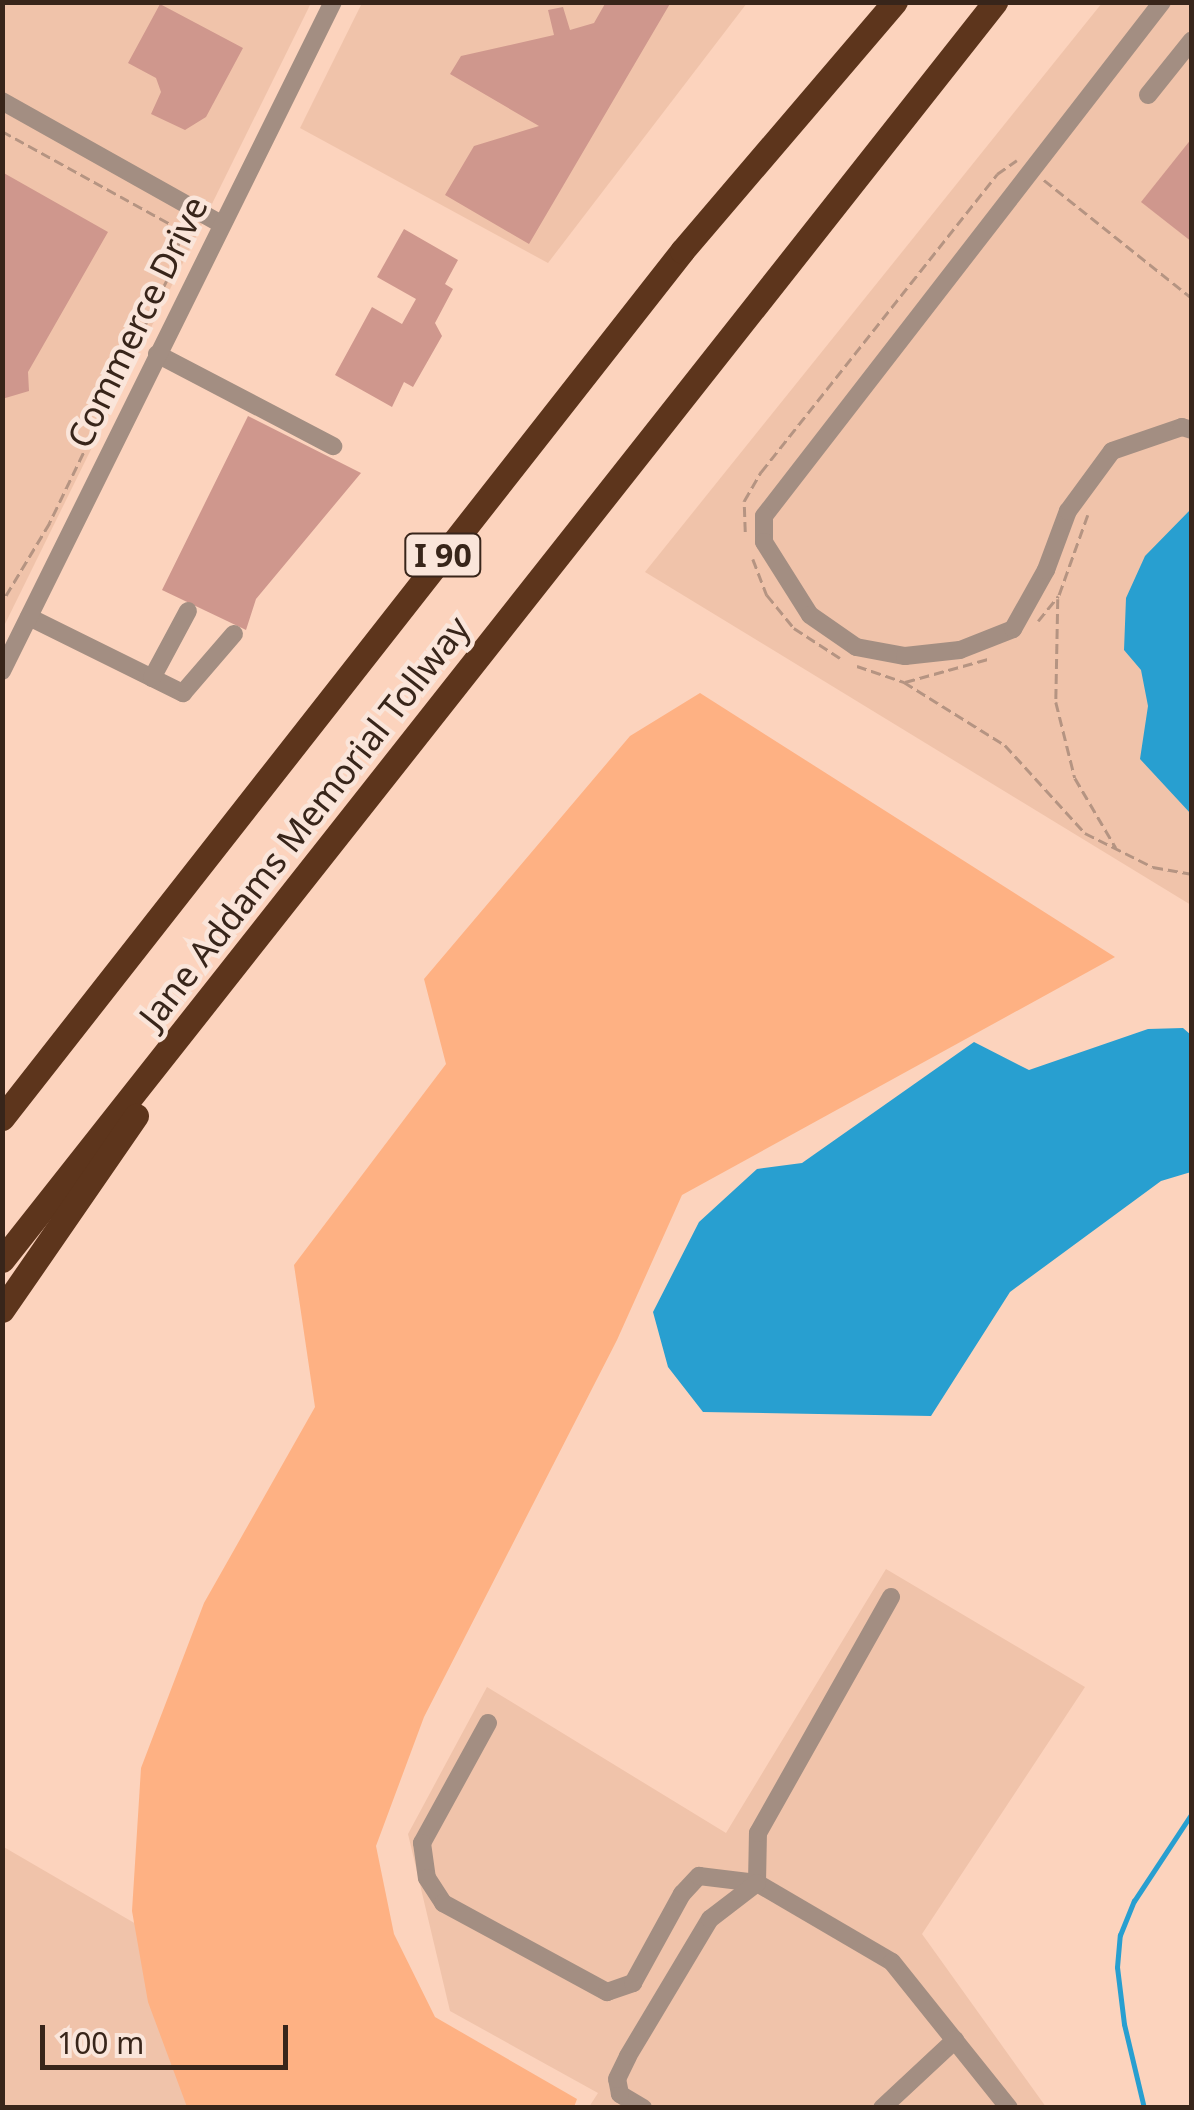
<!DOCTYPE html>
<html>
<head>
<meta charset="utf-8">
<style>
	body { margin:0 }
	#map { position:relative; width:1194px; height:2110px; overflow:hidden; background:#fcd3bd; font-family:"Noto Sans",sans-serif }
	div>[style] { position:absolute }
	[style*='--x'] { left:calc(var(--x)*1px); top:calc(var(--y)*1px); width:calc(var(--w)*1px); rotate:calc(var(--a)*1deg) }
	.built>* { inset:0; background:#f0c3aa }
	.green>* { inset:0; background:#feb183 }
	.water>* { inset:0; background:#289fd0 }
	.stream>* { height:5px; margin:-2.5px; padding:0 2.5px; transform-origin:2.5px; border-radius:2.5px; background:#289fd0 }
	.building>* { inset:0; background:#cf978d }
	.path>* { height:2.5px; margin-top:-1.25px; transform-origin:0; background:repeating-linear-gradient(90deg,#b59482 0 10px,transparent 0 15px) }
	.minor>* { height:18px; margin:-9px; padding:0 9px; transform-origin:9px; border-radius:9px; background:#a38e82 }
	.highway>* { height:25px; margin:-12.5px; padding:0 12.5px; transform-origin:12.5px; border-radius:12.5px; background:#5d351c }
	span { translate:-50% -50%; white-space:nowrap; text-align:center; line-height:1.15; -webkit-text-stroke:9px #fae5da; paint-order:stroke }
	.shield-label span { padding:2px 8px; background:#fae5da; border:2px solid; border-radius:8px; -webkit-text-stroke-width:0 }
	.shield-label { font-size:32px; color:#38251a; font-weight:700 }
	.street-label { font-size:35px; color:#38251a }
	.frame { position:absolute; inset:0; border:5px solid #38251a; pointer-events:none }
	.scale { position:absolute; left:40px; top:2025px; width:248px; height:45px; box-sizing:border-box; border:5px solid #38251a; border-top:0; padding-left:12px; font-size:30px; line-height:35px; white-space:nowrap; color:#38251a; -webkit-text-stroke:8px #fae5da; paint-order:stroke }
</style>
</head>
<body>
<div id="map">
	<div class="built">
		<div style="clip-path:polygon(3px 3px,311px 3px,3px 628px)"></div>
		<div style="clip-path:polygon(362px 3px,747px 3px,548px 263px,300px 128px)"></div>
		<div style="clip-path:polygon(1102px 3px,1191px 3px,1191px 905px,645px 572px)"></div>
		<div style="clip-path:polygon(886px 1569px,1085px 1687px,922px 1934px,1046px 2107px,589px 2107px,598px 2093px,450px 2011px,408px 1834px,487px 1687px,726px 1833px)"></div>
		<div style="clip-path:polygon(2px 1846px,382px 2067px,459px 2107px,3px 2107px)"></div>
	</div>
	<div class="green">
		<div style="clip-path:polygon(700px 693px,1115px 957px,682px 1195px,617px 1340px,424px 1717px,376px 1846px,394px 1934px,435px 2017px,577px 2099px,574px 2107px,187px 2107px,148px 2002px,132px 1911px,141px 1768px,204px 1603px,315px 1407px,294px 1265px,446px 1064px,424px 979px,630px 736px)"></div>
	</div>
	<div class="water">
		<div style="clip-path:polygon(1191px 509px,1191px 814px,1140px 759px,1148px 706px,1141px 670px,1124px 650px,1126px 598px,1145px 556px)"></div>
		<div style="clip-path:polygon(1183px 1028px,1191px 1035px,1191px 1172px,1161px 1181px,1010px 1292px,931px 1416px,703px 1412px,668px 1367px,653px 1312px,699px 1222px,757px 1169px,802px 1163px,974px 1042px,1029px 1070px,1148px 1029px)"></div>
	</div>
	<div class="stream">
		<div style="--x:1144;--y:2108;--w:86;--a:-103.4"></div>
		<div style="--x:1124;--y:2024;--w:57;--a:-97"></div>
		<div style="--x:1117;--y:1967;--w:32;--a:-85"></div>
		<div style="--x:1120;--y:1935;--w:37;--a:-68"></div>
		<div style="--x:1134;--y:1901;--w:105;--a:-56.6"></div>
	</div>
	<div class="building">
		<div style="clip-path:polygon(606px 2px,671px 2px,529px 244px,445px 195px,474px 146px,539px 126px,450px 74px,461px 56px,554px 35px,548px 10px,563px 7px,570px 30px,594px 23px)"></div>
		<div style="clip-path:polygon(160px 4px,243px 48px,206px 117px,185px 130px,151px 114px,161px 92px,156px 78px,128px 63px)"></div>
		<div style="clip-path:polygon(1192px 138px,1192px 242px,1141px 202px)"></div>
		<div style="clip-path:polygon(2px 172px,108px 232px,28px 372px,29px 391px,2px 399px)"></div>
		<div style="clip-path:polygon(404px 229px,458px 260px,445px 284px,453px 289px,435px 323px,442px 336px,413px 387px,404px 382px,392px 407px,335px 375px,372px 307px,402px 324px,416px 299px,377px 277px)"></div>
		<div style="clip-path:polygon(248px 416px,361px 473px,256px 599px,246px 630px,162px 590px)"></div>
	</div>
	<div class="path">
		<div style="--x:2;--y:131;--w:196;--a:28.9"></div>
		<div style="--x:174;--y:226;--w:13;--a:63"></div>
		<div style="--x:180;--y:238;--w:26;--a:101"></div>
		<div style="--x:175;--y:264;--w:288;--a:115.8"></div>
		<div style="--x:50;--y:523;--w:93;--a:121"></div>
		<div style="--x:1044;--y:180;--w:189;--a:38.6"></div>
		<div style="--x:1088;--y:515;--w:89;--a:109.7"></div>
		<div style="--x:1058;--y:599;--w:103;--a:91.1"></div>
		<div style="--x:1056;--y:702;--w:78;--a:76"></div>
		<div style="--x:1075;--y:778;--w:81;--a:59.6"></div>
		<div style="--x:745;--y:532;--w:31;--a:-92"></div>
		<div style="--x:744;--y:501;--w:34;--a:-60"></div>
		<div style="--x:761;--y:472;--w:380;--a:-51.6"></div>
		<div style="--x:997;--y:174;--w:24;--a:-35"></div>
		<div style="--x:753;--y:559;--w:39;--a:69"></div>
		<div style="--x:767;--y:595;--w:43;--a:50.7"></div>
		<div style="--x:794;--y:628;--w:55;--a:33.1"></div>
		<div style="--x:1038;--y:621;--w:32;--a:-51"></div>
		<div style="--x:857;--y:666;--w:50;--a:18.8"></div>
		<div style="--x:904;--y:682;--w:119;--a:32"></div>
		<div style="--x:1005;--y:745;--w:119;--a:47.7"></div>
		<div style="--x:1085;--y:833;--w:76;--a:26.6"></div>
		<div style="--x:1153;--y:867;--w:40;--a:10"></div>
		<div style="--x:905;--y:682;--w:86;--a:-15.5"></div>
	</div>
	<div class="minor">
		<div style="--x:1162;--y:2;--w:650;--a:127.75"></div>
		<div style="--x:764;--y:516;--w:26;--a:90"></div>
		<div style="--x:764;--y:542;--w:86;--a:57.8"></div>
		<div style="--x:810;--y:615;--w:56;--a:34.8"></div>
		<div style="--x:856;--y:647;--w:50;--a:10.4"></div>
		<div style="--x:905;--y:656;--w:55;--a:-6.2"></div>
		<div style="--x:960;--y:650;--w:57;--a:-21.6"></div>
		<div style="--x:1013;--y:629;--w:68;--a:-60.8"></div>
		<div style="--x:1046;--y:570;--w:63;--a:-69.6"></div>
		<div style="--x:1068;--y:511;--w:74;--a:-53.7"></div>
		<div style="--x:1112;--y:451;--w:74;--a:-18.9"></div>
		<div style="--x:1182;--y:427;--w:10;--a:17"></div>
		<div style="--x:1148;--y:95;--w:70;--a:-51.3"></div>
		<div style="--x:2;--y:101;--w:251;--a:29.3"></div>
		<div style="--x:157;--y:354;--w:199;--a:27.6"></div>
		<div style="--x:29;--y:617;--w:172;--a:26.3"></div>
		<div style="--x:183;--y:693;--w:78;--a:-49.2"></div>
		<div style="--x:2;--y:671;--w:746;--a:-63.68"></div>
		<div style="--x:152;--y:678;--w:76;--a:-61.8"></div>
		<div style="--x:488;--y:1723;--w:137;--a:118.8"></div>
		<div style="--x:422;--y:1843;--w:35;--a:82"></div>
		<div style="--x:427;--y:1878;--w:30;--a:57"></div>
		<div style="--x:443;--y:1903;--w:187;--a:28.5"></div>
		<div style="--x:607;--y:1992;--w:28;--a:-19"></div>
		<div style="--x:633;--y:1983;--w:102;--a:-61.2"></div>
		<div style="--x:682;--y:1894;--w:25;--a:-47"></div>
		<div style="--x:699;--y:1876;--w:58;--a:6.9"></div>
		<div style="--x:757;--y:1883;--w:156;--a:30.3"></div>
		<div style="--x:892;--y:1962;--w:187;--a:51.3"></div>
		<div style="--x:757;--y:1883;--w:50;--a:-88.9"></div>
		<div style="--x:758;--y:1833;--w:271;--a:-60.6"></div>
		<div style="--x:643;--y:2108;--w:27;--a:-149"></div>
		<div style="--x:620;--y:2094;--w:15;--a:-101"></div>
		<div style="--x:617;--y:2079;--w:25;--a:-64"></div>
		<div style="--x:628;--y:2056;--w:160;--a:-59.1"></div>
		<div style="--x:710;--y:1919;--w:59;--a:-37.5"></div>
		<div style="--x:882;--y:2108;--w:100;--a:-43"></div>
	</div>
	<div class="highway">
		<div style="--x:2;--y:1118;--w:1102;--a:-51.89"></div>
		<div style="--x:682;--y:251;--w:328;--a:-49.5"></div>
		<div style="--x:2;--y:1260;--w:1603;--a:-51.71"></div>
		<div style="--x:2;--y:1310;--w:236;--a:-55.4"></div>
	</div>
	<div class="shield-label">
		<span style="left:443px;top:555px">I 90</span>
	</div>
	<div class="street-label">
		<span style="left:137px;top:322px;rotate:-64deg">Commerce Drive</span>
		<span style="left:304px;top:822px;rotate:-52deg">Jane Addams Memorial Tollway</span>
	</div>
	<div class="frame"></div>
	<div class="scale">100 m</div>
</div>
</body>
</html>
